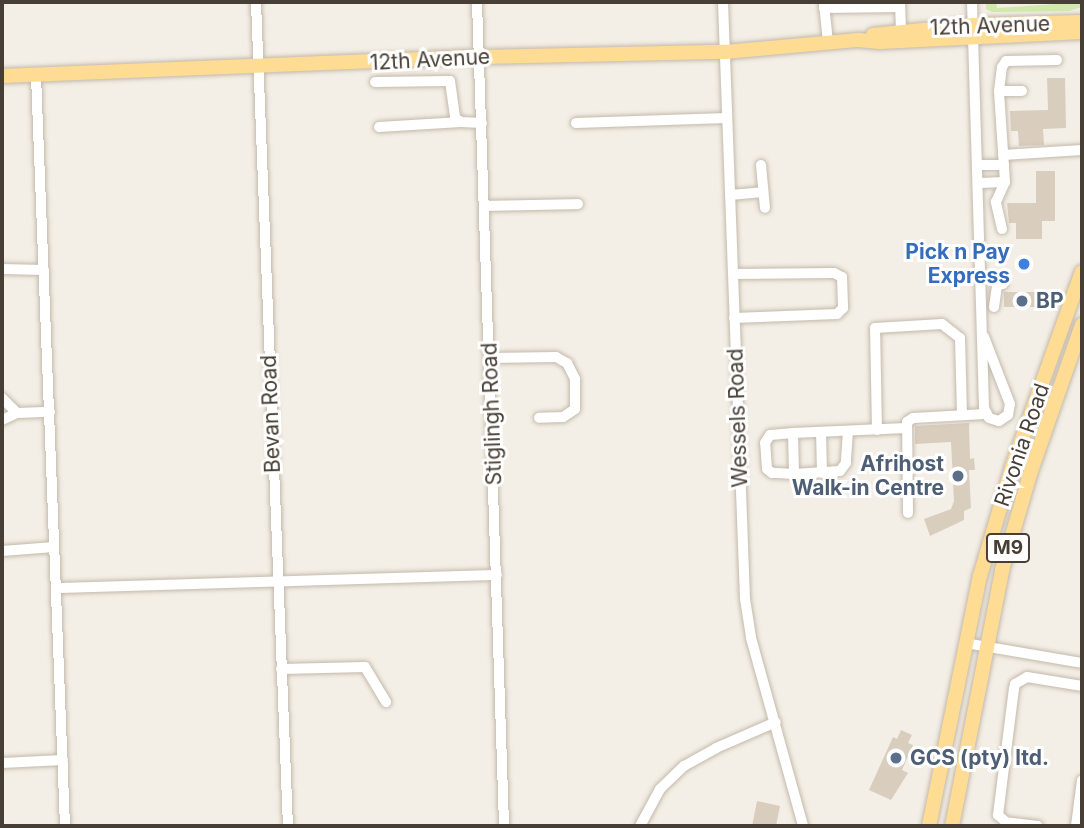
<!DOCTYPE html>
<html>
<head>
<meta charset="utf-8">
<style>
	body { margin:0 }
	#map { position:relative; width:1084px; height:828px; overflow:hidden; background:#f4efe6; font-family:Inter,sans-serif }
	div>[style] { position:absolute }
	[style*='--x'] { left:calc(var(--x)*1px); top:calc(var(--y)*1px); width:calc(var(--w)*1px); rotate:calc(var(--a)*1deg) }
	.green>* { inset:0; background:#d1eaac }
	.building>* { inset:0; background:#d9cdbe; transform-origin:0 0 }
	.roads { filter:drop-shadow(0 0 2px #c3b9ab) drop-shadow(0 0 2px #c3b9ab) }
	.minor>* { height:10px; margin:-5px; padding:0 5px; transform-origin:5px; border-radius:5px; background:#fff }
	.major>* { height:14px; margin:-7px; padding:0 7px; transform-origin:7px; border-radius:7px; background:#ffdc94 }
	.dots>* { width:19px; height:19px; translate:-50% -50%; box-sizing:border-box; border:4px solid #fff; border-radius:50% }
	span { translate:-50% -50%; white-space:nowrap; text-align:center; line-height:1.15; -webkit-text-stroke:6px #fff; paint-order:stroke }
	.shield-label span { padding:2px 5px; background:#fff; border:2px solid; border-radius:5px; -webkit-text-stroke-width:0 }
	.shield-label { font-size:19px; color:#473f35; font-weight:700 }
	.street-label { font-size:21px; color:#473f35 }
	.shop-label { font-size:21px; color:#366cbe; font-weight:700 }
	.right { translate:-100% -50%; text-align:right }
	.service-label { font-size:21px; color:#4e5e75; font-weight:700 }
	.left { translate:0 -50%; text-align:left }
	.frame { position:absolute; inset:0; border:4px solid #473f35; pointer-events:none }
</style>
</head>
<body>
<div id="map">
	<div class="green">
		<div style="clip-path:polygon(986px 2px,996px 2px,997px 8px,1082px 2px,1082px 7px,1069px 11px,992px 12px,986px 9px)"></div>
	</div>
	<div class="building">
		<div style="clip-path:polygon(1047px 78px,1065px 78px,1066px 128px,1043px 129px,1044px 145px,1019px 146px,1018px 131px,1011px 131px,1010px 111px,1048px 110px)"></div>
		<div style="clip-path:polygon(1036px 171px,1055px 171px,1055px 221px,1042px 221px,1042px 239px,1016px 239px,1016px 223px,1009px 223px,1007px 203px,1036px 203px)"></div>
		<div style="left:1047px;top:292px;width:15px;height:43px;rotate:90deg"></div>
		<div style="clip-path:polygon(969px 423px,970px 459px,974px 458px,975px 470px,969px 470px,971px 508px,964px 511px,964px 520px,930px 536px,924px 519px,951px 509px,954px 501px,951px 442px,915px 444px,915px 426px)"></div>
		<div style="clip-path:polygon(901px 730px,912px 735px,908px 743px,913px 745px,902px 770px,908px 773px,891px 800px,869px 790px,893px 737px,897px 739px)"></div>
		<div style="clip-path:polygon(757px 801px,780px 806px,776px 826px,752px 826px)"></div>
	</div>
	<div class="roads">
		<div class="minor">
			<div style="--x:256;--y:2;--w:825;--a:87.78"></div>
			<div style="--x:477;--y:2;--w:824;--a:88.12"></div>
			<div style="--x:723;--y:2;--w:597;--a:87.89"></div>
			<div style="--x:745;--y:599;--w:39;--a:81"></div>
			<div style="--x:751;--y:638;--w:195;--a:74.5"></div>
			<div style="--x:900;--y:2;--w:28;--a:88"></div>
			<div style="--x:972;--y:2;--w:406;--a:88.3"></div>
			<div style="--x:984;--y:408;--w:11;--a:63"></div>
			<div style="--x:989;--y:418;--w:10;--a:17"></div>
			<div style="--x:999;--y:421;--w:11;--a:-34"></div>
			<div style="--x:1008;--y:415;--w:11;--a:-80"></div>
			<div style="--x:1010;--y:404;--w:72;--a:-111.2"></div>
			<div style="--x:824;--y:4;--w:39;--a:84"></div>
			<div style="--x:824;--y:8;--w:76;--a:-0.8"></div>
			<div style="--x:36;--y:75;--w:752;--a:87.79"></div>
			<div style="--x:375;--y:82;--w:75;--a:-0.8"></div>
			<div style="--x:450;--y:81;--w:37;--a:82"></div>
			<div style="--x:455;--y:118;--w:7;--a:34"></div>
			<div style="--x:461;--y:122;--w:21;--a:3"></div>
			<div style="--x:999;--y:91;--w:24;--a:-83"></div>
			<div style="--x:1002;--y:67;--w:7;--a:-56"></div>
			<div style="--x:1006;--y:61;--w:51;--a:-1.1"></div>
			<div style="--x:576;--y:123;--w:151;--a:-1.9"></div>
			<div style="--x:379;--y:127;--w:82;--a:-3.5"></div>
			<div style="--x:1003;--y:155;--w:79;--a:-3.6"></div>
			<div style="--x:761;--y:165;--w:43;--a:84.7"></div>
			<div style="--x:978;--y:165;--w:26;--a:0"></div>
			<div style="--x:979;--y:183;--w:26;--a:-2"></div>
			<div style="--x:730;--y:195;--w:33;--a:-5"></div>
			<div style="--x:486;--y:206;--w:92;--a:-1.2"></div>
			<div style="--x:1002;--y:229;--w:28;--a:-103"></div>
			<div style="--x:996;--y:202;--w:22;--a:-66"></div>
			<div style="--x:1005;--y:182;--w:91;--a:-93.8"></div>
			<div style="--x:999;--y:91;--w:23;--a:0"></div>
			<div style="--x:2;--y:269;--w:42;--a:1.4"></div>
			<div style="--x:733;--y:274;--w:101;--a:-0.6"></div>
			<div style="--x:834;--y:273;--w:9;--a:27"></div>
			<div style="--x:842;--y:277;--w:31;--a:88"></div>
			<div style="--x:843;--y:308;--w:8;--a:135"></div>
			<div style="--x:837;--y:314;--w:103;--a:177.8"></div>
			<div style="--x:994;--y:307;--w:22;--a:-82"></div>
			<div style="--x:997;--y:285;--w:6;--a:-9"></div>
			<div style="--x:490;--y:358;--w:66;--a:-0.9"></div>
			<div style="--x:556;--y:357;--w:13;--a:29"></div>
			<div style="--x:567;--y:363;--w:18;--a:63"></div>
			<div style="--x:575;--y:379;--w:30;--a:90"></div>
			<div style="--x:575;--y:409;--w:14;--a:146"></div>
			<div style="--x:563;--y:417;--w:24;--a:178"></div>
			<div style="--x:2;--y:398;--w:21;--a:45"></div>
			<div style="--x:2;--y:420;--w:17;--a:-25"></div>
			<div style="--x:17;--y:413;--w:33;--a:-2"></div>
			<div style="--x:877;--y:430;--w:102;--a:-91.1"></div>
			<div style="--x:875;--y:328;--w:67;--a:-3.4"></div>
			<div style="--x:942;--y:324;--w:23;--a:38"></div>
			<div style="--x:960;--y:338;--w:77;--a:88.5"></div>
			<div style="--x:848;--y:431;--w:32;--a:94"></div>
			<div style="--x:846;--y:463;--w:10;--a:127"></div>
			<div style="--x:840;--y:471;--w:46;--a:176.3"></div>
			<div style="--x:794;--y:474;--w:22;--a:-177"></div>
			<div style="--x:772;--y:473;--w:6;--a:-141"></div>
			<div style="--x:767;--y:469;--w:26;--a:-94"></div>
			<div style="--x:765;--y:443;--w:9;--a:-58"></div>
			<div style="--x:770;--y:435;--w:23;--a:-5"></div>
			<div style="--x:793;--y:433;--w:113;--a:-2.5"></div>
			<div style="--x:821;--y:432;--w:41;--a:88.6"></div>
			<div style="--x:793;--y:433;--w:41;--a:88.6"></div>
			<div style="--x:908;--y:513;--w:91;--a:-90.6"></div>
			<div style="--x:907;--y:422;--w:7;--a:-34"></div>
			<div style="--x:913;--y:418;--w:72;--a:-3.2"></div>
			<div style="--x:2;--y:551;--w:52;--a:-4.4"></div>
			<div style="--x:56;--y:588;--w:441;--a:-1.7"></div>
			<div style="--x:965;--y:643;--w:119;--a:9.7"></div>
			<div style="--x:281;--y:669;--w:84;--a:-1.4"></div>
			<div style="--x:365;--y:667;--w:41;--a:59"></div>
			<div style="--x:2;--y:763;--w:61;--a:-2.8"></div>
			<div style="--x:640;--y:826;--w:42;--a:-61.6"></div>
			<div style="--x:660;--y:789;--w:33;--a:-44"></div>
			<div style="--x:684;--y:766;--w:37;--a:-29"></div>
			<div style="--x:716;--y:748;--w:65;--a:-23.4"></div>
			<div style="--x:1038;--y:826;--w:32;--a:-173"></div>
			<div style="--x:1006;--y:822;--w:11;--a:-139"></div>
			<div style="--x:998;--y:815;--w:127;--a:-82.8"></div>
			<div style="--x:1014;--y:689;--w:5;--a:-79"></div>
			<div style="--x:1015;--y:684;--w:14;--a:-30"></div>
			<div style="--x:1027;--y:677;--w:56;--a:9.3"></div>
			<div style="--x:1076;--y:826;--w:46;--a:-82.6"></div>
		</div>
		<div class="major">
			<div style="--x:873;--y:35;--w:100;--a:-5.7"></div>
			<div style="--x:973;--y:25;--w:109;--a:-1.6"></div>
			<div style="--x:2;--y:76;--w:477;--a:-2.3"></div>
			<div style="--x:479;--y:57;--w:246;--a:-1.2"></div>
			<div style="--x:725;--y:52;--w:134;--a:-5.2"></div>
			<div style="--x:858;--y:40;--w:22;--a:5"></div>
			<div style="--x:880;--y:42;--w:202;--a:-2.8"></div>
			<div style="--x:929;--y:826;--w:255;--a:-78.5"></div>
			<div style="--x:980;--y:576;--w:114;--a:-73.6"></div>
			<div style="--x:1012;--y:467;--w:207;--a:-70.3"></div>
			<div style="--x:952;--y:826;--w:261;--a:-78.9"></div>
			<div style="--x:1002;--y:570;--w:100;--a:-73.7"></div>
			<div style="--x:1030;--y:474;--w:158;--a:-70.8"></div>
		</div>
	</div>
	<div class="dots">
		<div style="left:1024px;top:264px;background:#3f7fe0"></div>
		<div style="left:1022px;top:301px;background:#5c6f8a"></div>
		<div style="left:958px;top:476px;background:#5c6f8a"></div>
		<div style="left:896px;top:758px;background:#5c6f8a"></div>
	</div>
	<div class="shield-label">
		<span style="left:1008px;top:548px">M9</span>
	</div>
	<div class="street-label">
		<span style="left:990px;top:26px;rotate:-2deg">12th Avenue</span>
		<span style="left:430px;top:60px;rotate:-3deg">12th Avenue</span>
		<span style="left:271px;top:414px;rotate:-92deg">Bevan Road</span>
		<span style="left:492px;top:414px;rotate:-92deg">Stiglingh Road</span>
		<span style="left:738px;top:418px;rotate:-92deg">Wessels Road</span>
		<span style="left:1022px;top:445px;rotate:-71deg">Rivonia Road</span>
	</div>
	<div class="shop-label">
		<span class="right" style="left:1010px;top:264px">Pick n Pay<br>Express</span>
	</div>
	<div class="service-label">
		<span class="left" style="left:1036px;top:301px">BP</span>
		<span class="right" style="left:944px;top:476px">Afrihost<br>Walk-in Centre</span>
		<span class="left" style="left:910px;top:758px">GCS (pty) ltd.</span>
	</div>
	<div class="frame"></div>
</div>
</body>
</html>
